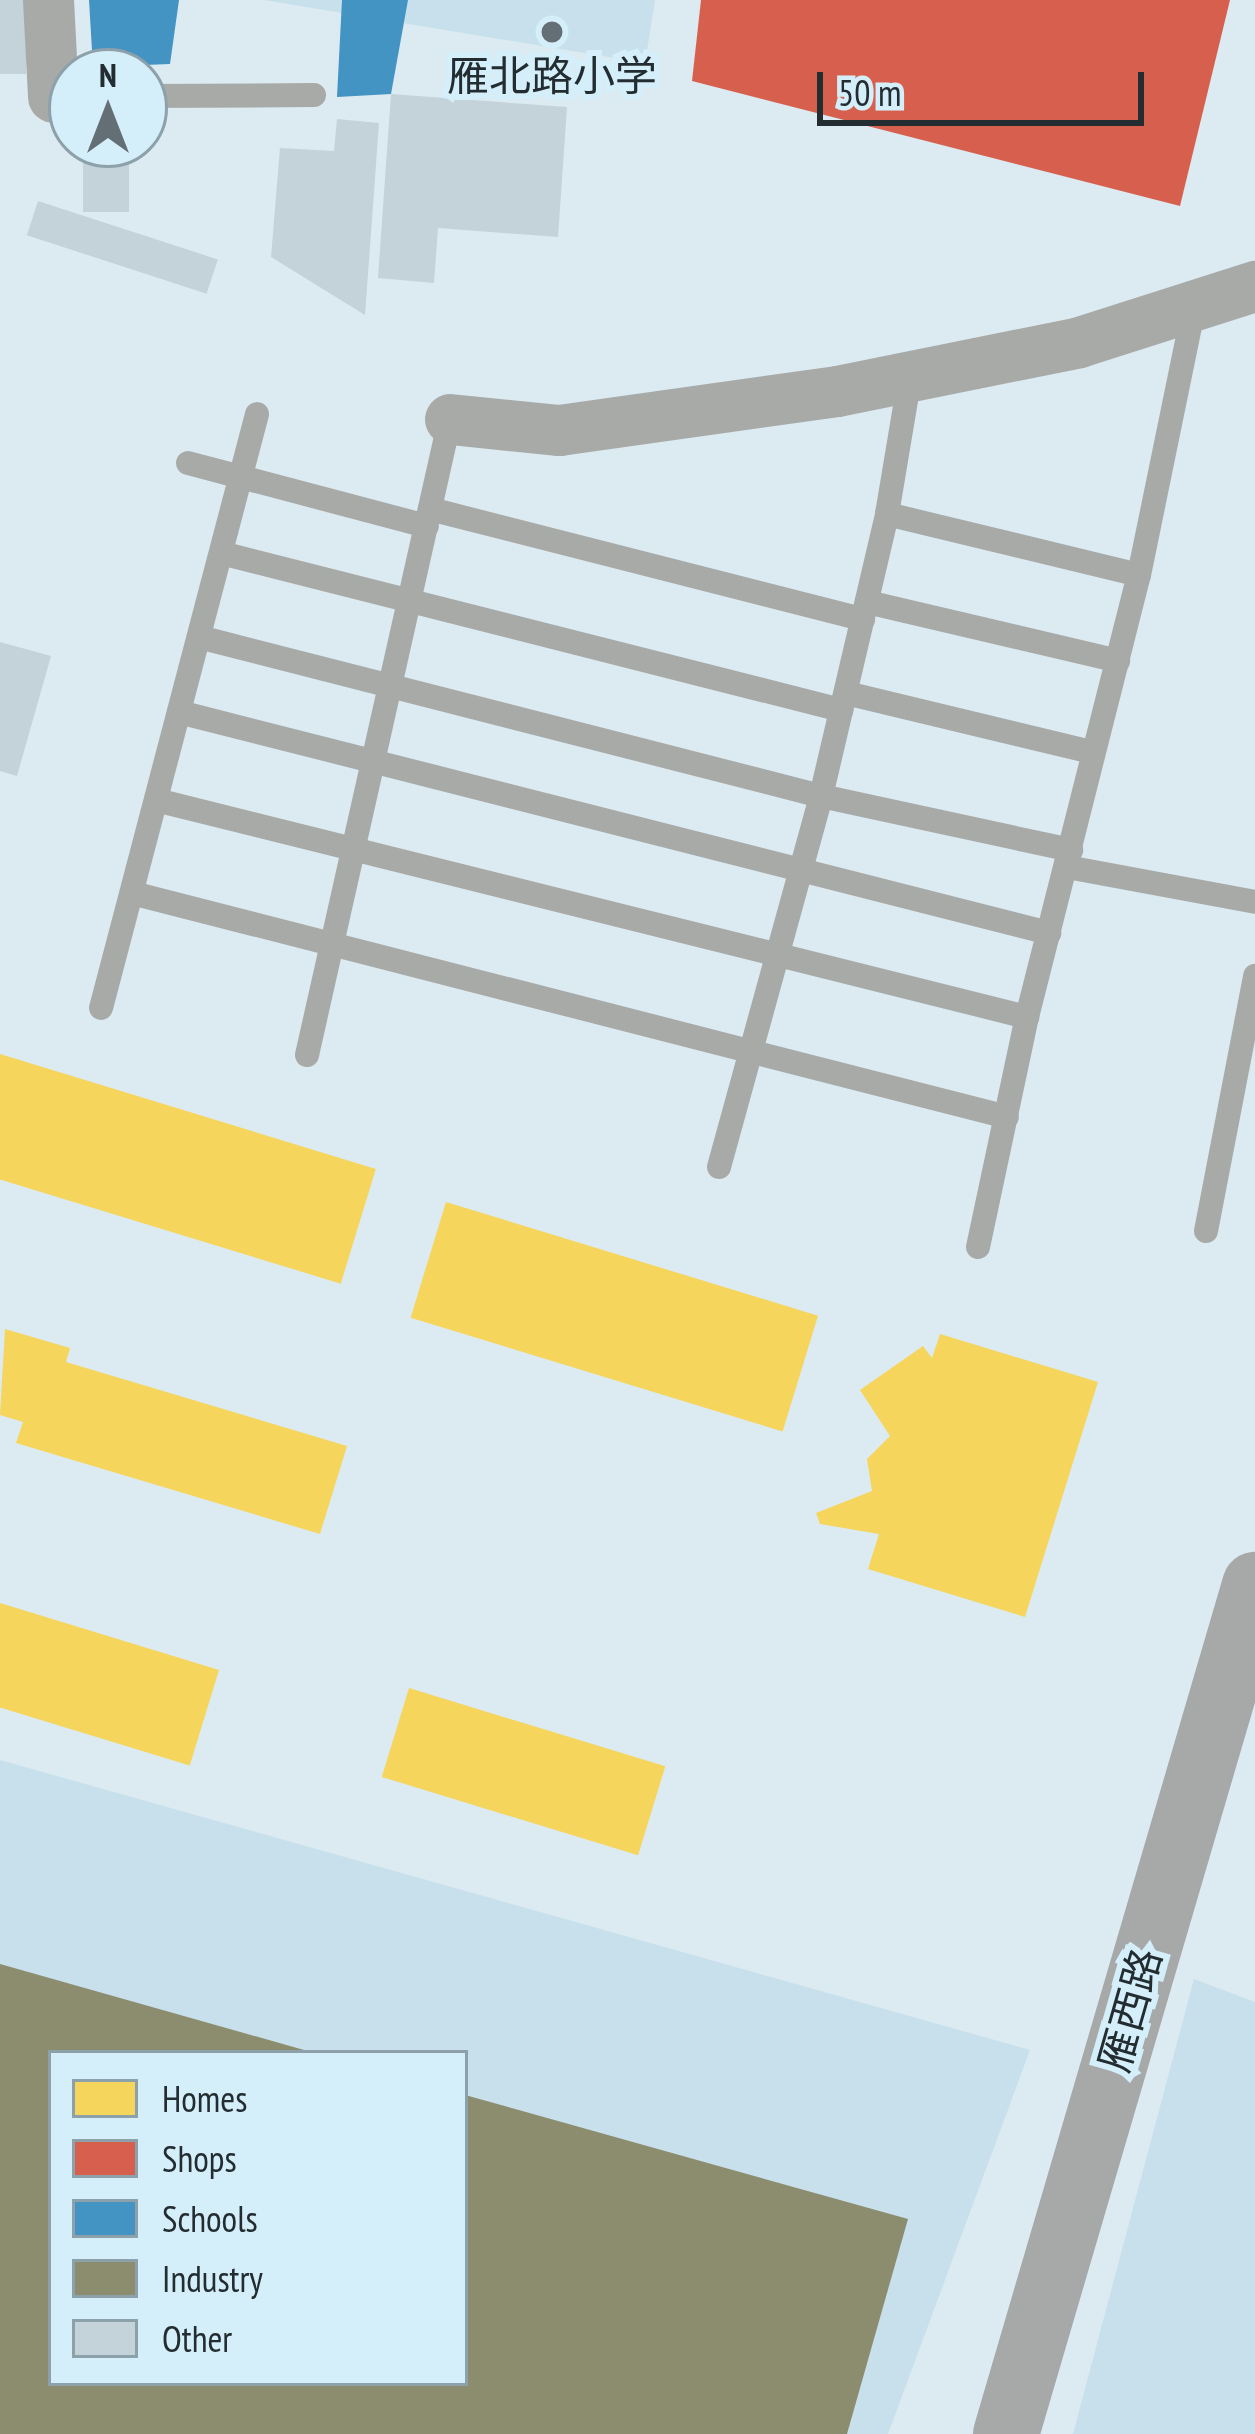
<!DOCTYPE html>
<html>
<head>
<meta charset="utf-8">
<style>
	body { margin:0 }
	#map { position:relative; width:1255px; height:2434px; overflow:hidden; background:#dceaf2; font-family:"PT Sans Narrow","Noto Sans SC",sans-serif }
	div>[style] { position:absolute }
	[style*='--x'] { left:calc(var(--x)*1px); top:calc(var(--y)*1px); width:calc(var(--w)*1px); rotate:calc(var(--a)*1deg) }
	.built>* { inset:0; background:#c7e0eb }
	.homes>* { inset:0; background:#f6d55c; transform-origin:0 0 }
	.shops>* { inset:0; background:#d6604d }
	.schools>* { inset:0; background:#4393c3 }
	.industry>* { inset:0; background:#8c8c6e }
	.building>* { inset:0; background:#c4d2d9; transform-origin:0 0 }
	.service>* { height:24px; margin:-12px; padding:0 12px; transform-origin:12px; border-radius:12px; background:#a8aaa8 }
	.minor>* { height:51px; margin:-25.5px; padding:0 25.5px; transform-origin:25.5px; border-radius:25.5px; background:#a8aaa8 }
	.secondary>* { height:66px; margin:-33px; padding:0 33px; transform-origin:33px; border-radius:33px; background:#a6a9a8 }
	.dots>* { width:33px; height:33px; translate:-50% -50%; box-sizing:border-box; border:6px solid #d4eefa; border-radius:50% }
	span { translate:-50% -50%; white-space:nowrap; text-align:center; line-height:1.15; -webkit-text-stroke:12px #d4eefa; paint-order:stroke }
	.poi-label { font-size:42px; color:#232d31 }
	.street-label { font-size:42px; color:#232d31 }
	.legend { position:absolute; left:48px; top:2050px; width:420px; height:336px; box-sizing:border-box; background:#d4eefa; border:3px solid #8da1aa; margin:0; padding:15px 21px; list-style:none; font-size:36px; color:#232d31 }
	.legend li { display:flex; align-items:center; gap:24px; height:60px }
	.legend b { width:60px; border:3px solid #8da1aa }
	.north { position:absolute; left:48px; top:48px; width:120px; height:120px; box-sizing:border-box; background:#d4eefa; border:3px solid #8da1aa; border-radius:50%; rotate:0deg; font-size:33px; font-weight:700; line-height:48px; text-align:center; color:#232d31 }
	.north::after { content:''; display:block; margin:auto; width:42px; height:54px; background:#646f75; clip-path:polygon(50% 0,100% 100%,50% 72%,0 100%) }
	.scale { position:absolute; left:817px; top:72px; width:327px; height:54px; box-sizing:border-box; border:6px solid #232d31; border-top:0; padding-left:15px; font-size:36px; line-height:42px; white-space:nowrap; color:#232d31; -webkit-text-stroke:9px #d4eefa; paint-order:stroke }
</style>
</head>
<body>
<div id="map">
	<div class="built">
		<div style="clip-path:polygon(264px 0,655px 0,645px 63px)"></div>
		<div style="clip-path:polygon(evenodd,0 1760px,1030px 2050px,888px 2434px,0 2434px,0 1760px,51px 2053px,465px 2053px,465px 2383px,51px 2383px,51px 2053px)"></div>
		<div style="clip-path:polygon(1194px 1979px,1255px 2002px,1255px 2434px,1073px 2434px)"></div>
	</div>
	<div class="homes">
		<div style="left:0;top:1054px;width:393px;height:120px;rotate:17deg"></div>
		<div style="left:446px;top:1202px;width:389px;height:121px;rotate:17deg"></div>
		<div style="clip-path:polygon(5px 1329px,70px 1348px,66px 1362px,347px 1446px,320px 1534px,16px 1443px,23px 1422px,0 1415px)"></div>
		<div style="clip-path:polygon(940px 1334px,1098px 1382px,1025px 1617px,868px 1569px,879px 1534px,820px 1524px,816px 1513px,872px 1491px,867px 1459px,890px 1436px,860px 1390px,923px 1346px,932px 1358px)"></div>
		<div style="left:0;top:1603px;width:229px;height:100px;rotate:17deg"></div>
		<div style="left:409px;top:1688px;width:268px;height:93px;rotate:17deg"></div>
	</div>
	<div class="shops">
		<div style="clip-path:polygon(701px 0,1230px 0,1180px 206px,692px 81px)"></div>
	</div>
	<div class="schools">
		<div style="clip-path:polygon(89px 0,179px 0,170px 64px,93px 67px)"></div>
		<div style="clip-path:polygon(342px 0,408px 0,391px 94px,337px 97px)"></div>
	</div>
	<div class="industry">
		<div style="clip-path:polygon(0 1964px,311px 2052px,51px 2053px,51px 2383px,465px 2383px,465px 2095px,908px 2219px,847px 2434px,0 2434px)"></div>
	</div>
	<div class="building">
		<div style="left:0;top:0;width:26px;height:74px"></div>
		<div style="clip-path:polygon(391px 94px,567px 107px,558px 237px,438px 228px,434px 283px,378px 278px)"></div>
		<div style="clip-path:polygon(337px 119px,379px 123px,365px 315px,271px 257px,280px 148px,334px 151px)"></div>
		<div style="left:83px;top:144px;width:46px;height:68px"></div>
		<div style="left:38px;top:201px;width:189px;height:36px;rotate:18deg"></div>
		<div style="clip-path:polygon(0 642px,51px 656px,17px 776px,0 771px)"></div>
	</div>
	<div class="service">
		<div style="--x:144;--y:96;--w:170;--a:-0.3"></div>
		<div style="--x:188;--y:463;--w:247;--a:14.8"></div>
		<div style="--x:430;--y:509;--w:447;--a:14.3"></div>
		<div style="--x:887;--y:514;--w:259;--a:13.6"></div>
		<div style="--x:221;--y:553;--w:640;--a:14.21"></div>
		<div style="--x:867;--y:602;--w:258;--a:13.2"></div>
		<div style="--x:199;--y:637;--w:642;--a:14.34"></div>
		<div style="--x:821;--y:796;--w:256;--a:12.2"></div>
		<div style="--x:846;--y:693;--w:253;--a:13.5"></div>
		<div style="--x:179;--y:712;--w:898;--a:14.25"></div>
		<div style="--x:156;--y:800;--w:898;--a:13.99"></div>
		<div style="--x:1067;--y:867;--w:191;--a:10.5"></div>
		<div style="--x:132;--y:893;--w:903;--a:14.36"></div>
		<div style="--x:101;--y:1008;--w:614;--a:-75.28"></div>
		<div style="--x:307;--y:1055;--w:652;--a:-77.33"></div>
		<div style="--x:719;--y:1167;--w:385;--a:-74.6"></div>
		<div style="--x:821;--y:796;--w:290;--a:-76.8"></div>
		<div style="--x:887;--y:514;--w:140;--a:-80.5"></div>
		<div style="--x:1206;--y:1231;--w:260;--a:-79.1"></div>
		<div style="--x:978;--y:1247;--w:235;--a:-78"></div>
		<div style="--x:1027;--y:1017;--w:456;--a:-75.8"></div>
		<div style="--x:1139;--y:575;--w:274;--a:-78.4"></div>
	</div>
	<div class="minor">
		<div style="--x:48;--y:0;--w:97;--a:87"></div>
		<div style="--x:450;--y:419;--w:110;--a:5.8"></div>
		<div style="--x:559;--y:430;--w:281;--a:-8"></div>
		<div style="--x:837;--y:391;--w:247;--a:-11.4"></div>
		<div style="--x:1079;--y:342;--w:185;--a:-17.7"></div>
	</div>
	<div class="secondary">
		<div style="--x:1006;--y:2434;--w:885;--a:-73.65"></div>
	</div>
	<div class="dots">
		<div style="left:552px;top:32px;background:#646f75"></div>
	</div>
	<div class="poi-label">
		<span style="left:552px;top:76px">雁北路小学</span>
	</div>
	<div class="street-label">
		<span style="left:1130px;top:2010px;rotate:-74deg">雁西路</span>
	</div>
	<ul class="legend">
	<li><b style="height:33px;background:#f6d55c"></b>Homes</li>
	<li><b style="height:33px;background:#d6604d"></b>Shops</li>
	<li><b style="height:33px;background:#4393c3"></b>Schools</li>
	<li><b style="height:33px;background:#8c8c6e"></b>Industry</li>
	<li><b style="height:33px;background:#c4d2d9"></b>Other</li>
	</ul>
	<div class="north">N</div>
	<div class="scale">50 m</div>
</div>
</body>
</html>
